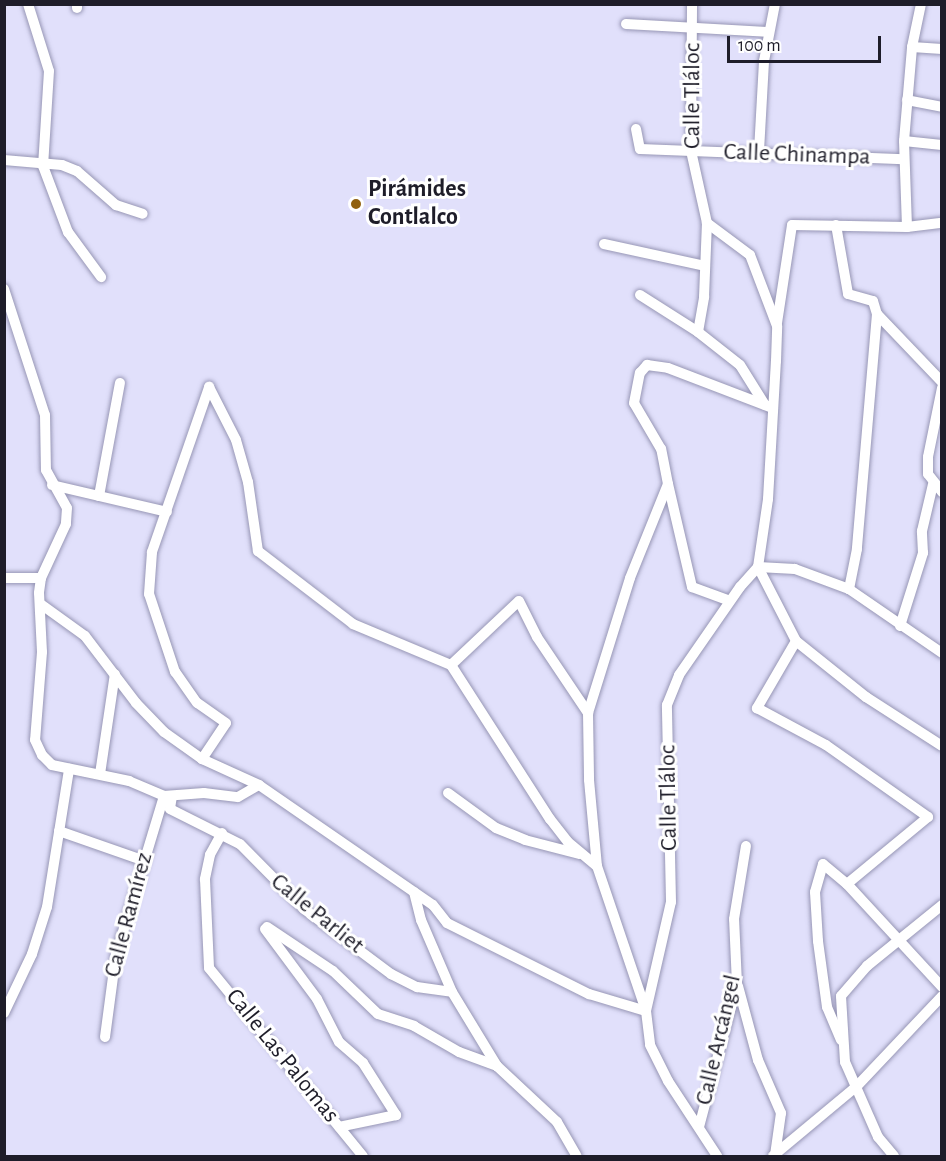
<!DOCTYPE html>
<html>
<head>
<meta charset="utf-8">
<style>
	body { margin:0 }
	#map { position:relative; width:946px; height:1161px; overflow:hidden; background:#e1e0fb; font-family:"Alegreya Sans",sans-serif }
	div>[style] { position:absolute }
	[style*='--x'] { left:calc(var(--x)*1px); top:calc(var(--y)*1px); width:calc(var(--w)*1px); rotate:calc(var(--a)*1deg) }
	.roads { filter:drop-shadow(0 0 2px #9796b5) drop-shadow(0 0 2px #9796b5) }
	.minor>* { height:10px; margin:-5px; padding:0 5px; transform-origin:5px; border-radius:5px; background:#fff }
	.dots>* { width:16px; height:16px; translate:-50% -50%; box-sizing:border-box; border:3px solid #fff; border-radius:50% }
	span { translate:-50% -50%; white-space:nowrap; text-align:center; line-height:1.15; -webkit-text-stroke:6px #fff; paint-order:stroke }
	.street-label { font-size:24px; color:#1e1d29 }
	.poi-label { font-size:24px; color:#1e1d29; font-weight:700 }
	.left { translate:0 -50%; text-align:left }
	.frame { position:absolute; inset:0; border:6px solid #1e1d29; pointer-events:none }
	.scale { position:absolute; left:727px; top:36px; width:154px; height:27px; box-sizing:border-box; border:3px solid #1e1d29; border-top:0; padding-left:8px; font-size:18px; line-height:21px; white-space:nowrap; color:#1e1d29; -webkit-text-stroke:4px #fff; paint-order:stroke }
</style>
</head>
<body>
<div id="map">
	<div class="roads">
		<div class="minor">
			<div style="--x:28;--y:4;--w:70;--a:72.6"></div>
			<div style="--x:49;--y:71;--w:95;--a:93.6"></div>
			<div style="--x:43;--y:166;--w:71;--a:69.3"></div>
			<div style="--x:68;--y:232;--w:56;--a:53.7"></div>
			<div style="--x:77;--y:8;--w:4;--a:-90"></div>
			<div style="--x:626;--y:24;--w:141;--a:3.2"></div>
			<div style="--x:912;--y:47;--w:30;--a:4"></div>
			<div style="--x:907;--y:100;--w:36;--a:11"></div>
			<div style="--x:636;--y:129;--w:20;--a:79"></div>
			<div style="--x:640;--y:149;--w:264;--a:2.2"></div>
			<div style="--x:904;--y:141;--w:38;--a:6"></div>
			<div style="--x:759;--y:151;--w:90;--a:-86.8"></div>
			<div style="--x:764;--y:61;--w:58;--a:-79.1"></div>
			<div style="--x:4;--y:160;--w:58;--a:4.9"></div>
			<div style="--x:62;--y:165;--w:16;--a:22"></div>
			<div style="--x:77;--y:171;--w:52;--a:41.1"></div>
			<div style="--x:116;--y:205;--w:28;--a:18"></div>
			<div style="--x:836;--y:225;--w:70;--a:80.1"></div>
			<div style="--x:848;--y:294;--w:26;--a:16"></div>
			<div style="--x:873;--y:301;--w:14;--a:73"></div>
			<div style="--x:877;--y:314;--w:236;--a:94.9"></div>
			<div style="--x:857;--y:549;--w:41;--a:101.3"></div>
			<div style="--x:907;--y:227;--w:86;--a:-92"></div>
			<div style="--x:904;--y:141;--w:94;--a:-85.1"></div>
			<div style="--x:912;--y:47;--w:44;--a:-78.2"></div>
			<div style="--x:604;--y:244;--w:103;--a:12.3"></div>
			<div style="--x:4;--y:289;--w:133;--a:72"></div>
			<div style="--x:45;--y:415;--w:55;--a:89"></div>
			<div style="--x:46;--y:470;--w:43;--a:61.1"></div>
			<div style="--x:67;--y:508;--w:16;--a:94"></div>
			<div style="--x:66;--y:524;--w:60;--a:114.8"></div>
			<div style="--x:41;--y:578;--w:15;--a:98"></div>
			<div style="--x:39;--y:593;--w:59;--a:87.1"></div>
			<div style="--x:42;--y:652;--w:88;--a:94.5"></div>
			<div style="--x:35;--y:740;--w:17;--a:65"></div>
			<div style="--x:42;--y:755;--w:14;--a:45"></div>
			<div style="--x:52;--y:765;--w:79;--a:11.7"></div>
			<div style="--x:129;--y:781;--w:38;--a:23"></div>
			<div style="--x:164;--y:796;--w:40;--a:-4.3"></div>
			<div style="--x:204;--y:793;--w:34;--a:7"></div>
			<div style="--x:238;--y:797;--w:24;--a:-30"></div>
			<div style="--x:640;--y:295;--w:69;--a:32.5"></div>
			<div style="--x:698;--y:332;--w:53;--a:38.2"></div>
			<div style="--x:740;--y:365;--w:47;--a:58"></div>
			<div style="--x:877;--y:314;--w:94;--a:46.3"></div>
			<div style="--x:777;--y:323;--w:99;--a:-81.3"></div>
			<div style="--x:792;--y:225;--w:115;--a:1"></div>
			<div style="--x:907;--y:227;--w:35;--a:-7"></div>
			<div style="--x:698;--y:332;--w:36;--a:-80"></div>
			<div style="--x:704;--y:297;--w:74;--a:-87.7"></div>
			<div style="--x:209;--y:387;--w:59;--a:63"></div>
			<div style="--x:236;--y:440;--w:44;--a:74.1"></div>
			<div style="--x:248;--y:482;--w:70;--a:81.8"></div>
			<div style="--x:258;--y:551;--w:120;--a:37.5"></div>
			<div style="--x:353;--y:624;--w:106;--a:22.7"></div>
			<div style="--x:451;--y:665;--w:183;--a:57.3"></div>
			<div style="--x:550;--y:819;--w:29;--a:52"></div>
			<div style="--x:568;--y:842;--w:38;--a:40"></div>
			<div style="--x:942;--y:388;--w:70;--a:101.5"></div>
			<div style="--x:928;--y:457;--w:17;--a:90"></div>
			<div style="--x:928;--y:474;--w:23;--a:52"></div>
			<div style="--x:668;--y:484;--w:106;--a:76.9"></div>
			<div style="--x:692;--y:587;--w:40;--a:20.2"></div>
			<div style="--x:52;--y:485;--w:118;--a:13.2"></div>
			<div style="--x:99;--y:496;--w:115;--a:-79.5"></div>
			<div style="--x:4;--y:578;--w:37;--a:0"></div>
			<div style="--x:42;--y:605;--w:53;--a:35.8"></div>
			<div style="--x:85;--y:636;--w:84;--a:52.7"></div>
			<div style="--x:136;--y:703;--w:40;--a:46"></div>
			<div style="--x:164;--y:732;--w:47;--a:35.4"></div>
			<div style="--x:202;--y:759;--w:63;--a:24.5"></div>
			<div style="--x:259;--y:785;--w:211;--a:34.6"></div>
			<div style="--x:433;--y:905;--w:23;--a:52"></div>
			<div style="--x:447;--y:923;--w:159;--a:26.6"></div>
			<div style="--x:589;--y:994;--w:59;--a:16.6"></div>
			<div style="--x:900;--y:626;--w:77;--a:-72.5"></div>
			<div style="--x:923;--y:553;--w:22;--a:-93"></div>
			<div style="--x:922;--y:531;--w:48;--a:-76.8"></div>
			<div style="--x:796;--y:641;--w:78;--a:120.2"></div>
			<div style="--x:757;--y:708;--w:78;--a:28.2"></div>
			<div style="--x:826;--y:745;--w:125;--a:35.2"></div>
			<div style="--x:928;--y:817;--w:105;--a:140.4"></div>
			<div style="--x:942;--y:653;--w:113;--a:-145.5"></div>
			<div style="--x:849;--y:589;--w:58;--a:-159.7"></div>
			<div style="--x:795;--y:569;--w:37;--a:-177"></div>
			<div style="--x:758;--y:567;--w:83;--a:62.8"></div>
			<div style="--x:796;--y:641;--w:90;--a:38.7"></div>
			<div style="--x:866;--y:697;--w:90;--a:32.8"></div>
			<div style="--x:451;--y:665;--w:93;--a:-43.3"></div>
			<div style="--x:519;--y:601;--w:40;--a:63.4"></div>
			<div style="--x:537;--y:637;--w:92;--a:56.1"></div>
			<div style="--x:588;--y:713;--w:67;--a:89.1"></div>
			<div style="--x:589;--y:780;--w:86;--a:84.7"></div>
			<div style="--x:597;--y:866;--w:153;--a:71.3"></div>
			<div style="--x:646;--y:1011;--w:34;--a:83"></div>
			<div style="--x:650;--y:1045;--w:40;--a:63.4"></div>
			<div style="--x:668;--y:1081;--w:90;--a:56.8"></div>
			<div style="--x:588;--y:713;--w:141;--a:-72.7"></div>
			<div style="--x:630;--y:578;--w:101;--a:-68"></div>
			<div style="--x:668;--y:484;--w:36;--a:-101"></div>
			<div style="--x:661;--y:449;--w:53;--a:-120.4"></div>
			<div style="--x:634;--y:403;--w:31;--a:-79"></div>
			<div style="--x:640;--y:373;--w:11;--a:-49"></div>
			<div style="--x:647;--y:365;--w:21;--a:8"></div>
			<div style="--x:668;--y:368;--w:112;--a:20.9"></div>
			<div style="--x:202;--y:759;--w:43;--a:-56.3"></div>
			<div style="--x:226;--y:723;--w:35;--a:-145"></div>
			<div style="--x:197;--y:703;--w:38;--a:-125"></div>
			<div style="--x:175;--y:672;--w:82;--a:-108.4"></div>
			<div style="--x:149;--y:594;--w:42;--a:-85.9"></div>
			<div style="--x:152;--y:552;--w:175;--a:-70.9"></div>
			<div style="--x:100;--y:774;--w:101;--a:-81.5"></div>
			<div style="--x:448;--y:793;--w:59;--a:36.1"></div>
			<div style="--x:496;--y:828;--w:31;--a:22"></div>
			<div style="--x:525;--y:840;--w:56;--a:14.5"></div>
			<div style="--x:172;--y:796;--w:13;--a:99"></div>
			<div style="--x:170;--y:809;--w:78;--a:26.6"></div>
			<div style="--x:240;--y:844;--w:91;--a:45.4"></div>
			<div style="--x:304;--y:909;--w:109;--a:36.8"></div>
			<div style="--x:391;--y:974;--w:29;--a:27"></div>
			<div style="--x:417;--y:987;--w:35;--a:8"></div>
			<div style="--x:59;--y:831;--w:88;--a:19.3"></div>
			<div style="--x:222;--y:833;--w:25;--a:119"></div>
			<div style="--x:210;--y:855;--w:25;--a:102"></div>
			<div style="--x:205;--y:879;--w:89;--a:87.4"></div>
			<div style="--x:209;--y:968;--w:243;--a:50.7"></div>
			<div style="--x:414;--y:892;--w:29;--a:76"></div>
			<div style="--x:421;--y:920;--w:78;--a:66.7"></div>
			<div style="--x:452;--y:992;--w:87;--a:58.7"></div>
			<div style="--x:497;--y:1066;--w:82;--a:43"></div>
			<div style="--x:557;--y:1122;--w:39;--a:60"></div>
			<div style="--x:267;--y:927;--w:79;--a:33.7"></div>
			<div style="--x:333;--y:971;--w:62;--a:43.7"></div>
			<div style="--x:378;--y:1014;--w:38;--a:18"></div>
			<div style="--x:414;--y:1026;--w:52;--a:30"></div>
			<div style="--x:459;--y:1052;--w:40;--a:20.2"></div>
			<div style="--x:265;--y:929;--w:87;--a:53.4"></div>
			<div style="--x:317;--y:999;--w:48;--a:62.9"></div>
			<div style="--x:339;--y:1042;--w:32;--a:41"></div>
			<div style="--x:363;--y:1063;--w:62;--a:57.6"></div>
			<div style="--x:396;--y:1115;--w:58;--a:168.1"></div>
			<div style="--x:738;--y:986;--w:77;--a:74.9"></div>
			<div style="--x:758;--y:1060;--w:58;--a:66.5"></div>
			<div style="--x:781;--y:1113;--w:42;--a:98.1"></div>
			<div style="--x:646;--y:1011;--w:112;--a:-77.1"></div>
			<div style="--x:671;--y:902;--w:197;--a:-91.2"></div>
			<div style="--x:667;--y:705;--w:32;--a:-68"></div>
			<div style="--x:679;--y:675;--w:107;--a:-55.3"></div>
			<div style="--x:740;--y:587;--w:27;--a:-48"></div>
			<div style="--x:758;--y:567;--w:69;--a:-81.6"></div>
			<div style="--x:768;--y:499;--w:138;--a:-86.7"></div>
			<div style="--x:776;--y:361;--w:35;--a:-88"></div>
			<div style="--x:777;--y:326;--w:76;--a:-110.8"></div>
			<div style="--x:750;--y:255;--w:54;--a:-143.3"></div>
			<div style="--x:707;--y:223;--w:74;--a:-102.5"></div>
			<div style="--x:691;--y:151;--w:147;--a:-89.6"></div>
			<div style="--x:4;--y:1013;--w:65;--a:-64.6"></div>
			<div style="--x:32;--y:954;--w:49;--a:-72.3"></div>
			<div style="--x:47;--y:907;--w:140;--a:-80.9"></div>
			<div style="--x:105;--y:1037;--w:83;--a:-82.4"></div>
			<div style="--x:116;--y:955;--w:166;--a:-73.2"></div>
			<div style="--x:841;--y:1040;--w:36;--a:-113"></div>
			<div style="--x:827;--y:1007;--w:67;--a:-97.8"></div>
			<div style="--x:818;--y:941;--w:49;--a:-93.5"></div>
			<div style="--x:815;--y:892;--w:29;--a:-74"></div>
			<div style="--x:823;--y:864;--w:31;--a:40"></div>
			<div style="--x:847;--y:884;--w:140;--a:47.3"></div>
			<div style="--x:699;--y:1127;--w:148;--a:-75.1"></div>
			<div style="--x:737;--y:984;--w:65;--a:-92.6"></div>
			<div style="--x:734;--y:919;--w:74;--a:-80.7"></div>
			<div style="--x:773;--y:1156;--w:109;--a:-39.8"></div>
			<div style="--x:857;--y:1086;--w:124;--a:-46.6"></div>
			<div style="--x:894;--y:1156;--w:25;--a:-130"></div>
			<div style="--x:878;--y:1137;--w:82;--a:-113.7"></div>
			<div style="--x:845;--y:1062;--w:66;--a:-93.5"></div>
			<div style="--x:841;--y:996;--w:40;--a:-49"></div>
			<div style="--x:867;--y:966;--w:97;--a:-39.1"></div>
		</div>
	</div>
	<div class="dots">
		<div style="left:356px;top:204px;background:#91610f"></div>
	</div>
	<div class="street-label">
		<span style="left:693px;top:96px;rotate:-90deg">Calle Tláloc</span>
		<span style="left:797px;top:155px;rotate:2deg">Calle Chinampa</span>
		<span style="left:669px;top:798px;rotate:-91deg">Calle Tláloc</span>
		<span style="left:317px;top:914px;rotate:39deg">Calle Parliet</span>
		<span style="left:129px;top:915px;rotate:-75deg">Calle Ramírez</span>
		<span style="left:719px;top:1040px;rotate:-77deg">Calle Arcángel</span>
		<span style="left:282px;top:1056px;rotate:51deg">Calle Las Palomas</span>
	</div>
	<div class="poi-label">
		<span class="left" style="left:368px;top:204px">Pirámides<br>Contlalco</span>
	</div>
	<div class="frame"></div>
	<div class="scale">100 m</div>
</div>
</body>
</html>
